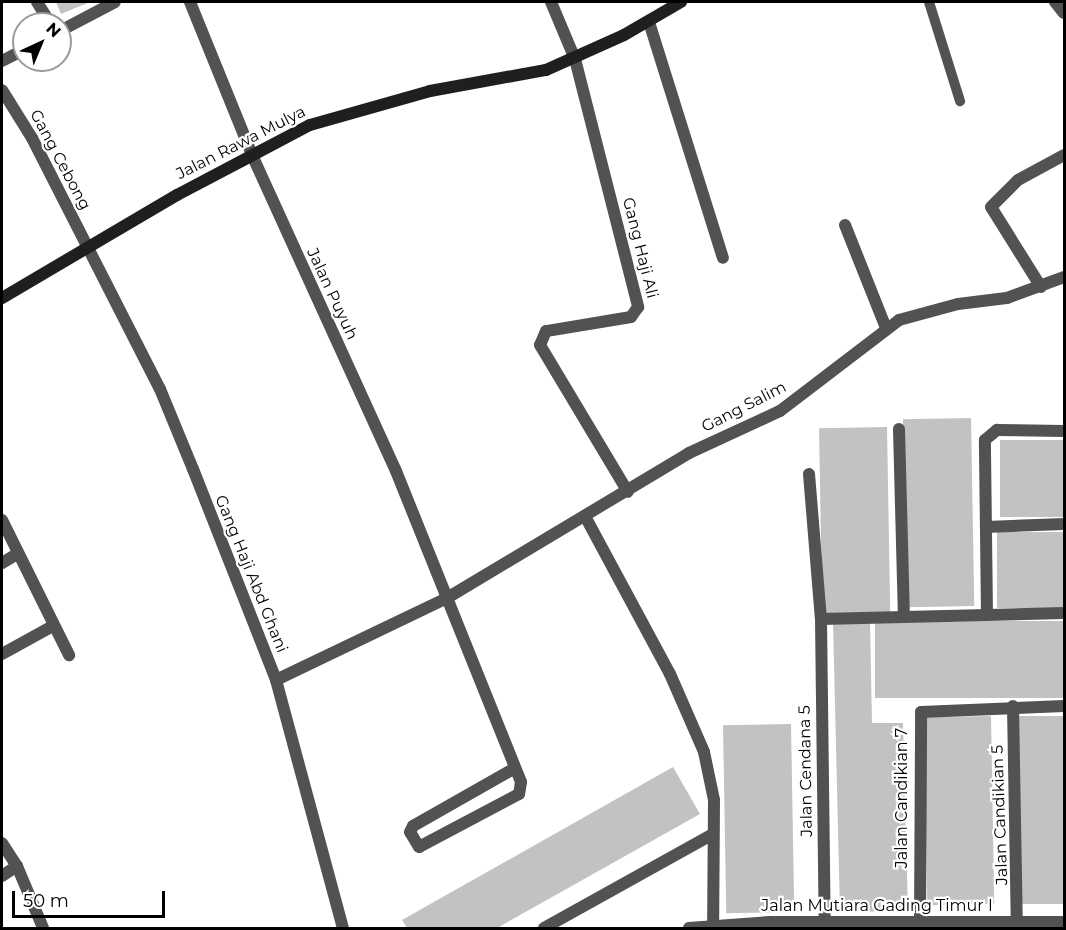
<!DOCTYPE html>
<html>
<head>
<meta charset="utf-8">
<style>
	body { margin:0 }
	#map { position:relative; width:1066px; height:930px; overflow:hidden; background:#fff; font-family:Montserrat,sans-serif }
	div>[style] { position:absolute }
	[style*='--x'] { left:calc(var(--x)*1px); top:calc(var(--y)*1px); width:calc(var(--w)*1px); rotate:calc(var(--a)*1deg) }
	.building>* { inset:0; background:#c2c2c2; transform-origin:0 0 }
	.lane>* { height:10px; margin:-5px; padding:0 5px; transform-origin:5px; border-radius:5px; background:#525252 }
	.street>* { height:12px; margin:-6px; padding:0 6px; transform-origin:6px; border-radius:6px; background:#525252 }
	.secondary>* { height:12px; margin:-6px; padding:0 6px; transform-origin:6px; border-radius:6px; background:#1f1f1f }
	span { translate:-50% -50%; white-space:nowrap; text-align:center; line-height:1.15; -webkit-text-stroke:4.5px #fff; paint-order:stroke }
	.street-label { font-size:16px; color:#000 }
	.frame { position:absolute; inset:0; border:3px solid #000; pointer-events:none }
	.north { position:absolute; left:12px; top:12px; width:60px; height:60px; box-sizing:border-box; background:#fff; border:2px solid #999; border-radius:50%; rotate:44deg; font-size:16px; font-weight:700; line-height:24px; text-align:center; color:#000 }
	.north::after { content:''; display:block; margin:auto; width:21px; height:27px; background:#000; clip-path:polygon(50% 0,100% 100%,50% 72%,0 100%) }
	.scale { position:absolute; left:12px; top:891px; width:153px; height:27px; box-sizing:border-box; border:3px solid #000; border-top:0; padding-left:8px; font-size:18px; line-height:21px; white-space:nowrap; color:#000; -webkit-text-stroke:4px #fff; paint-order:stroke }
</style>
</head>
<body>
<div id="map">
	<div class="building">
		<div style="clip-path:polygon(56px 2px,90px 2px,61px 14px)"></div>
		<div style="left:971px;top:418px;width:188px;height:68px;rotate:89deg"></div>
		<div style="left:887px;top:427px;width:187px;height:68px;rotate:89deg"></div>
		<div style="left:1064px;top:440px;width:77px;height:64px;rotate:90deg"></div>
		<div style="left:1064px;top:532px;width:76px;height:67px;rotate:90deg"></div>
		<div style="left:1064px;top:621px;width:77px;height:189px;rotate:90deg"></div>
		<div style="clip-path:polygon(833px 622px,870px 622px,872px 723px,903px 723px,908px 911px,840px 912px)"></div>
		<div style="left:991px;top:716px;width:188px;height:67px;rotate:89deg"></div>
		<div style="left:1064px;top:716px;width:188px;height:46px;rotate:90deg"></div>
		<div style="left:791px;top:724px;width:188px;height:68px;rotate:89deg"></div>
		<div style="clip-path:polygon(673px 767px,700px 814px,497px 928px,407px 928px,402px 920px)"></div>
	</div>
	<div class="lane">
		<div style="--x:929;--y:2;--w:104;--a:72.6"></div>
	</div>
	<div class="street">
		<div style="--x:37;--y:2;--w:26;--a:58"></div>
		<div style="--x:190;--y:2;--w:165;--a:67.9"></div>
		<div style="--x:252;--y:155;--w:347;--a:65.5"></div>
		<div style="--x:396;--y:471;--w:335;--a:68.1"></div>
		<div style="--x:521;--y:782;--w:12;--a:99"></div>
		<div style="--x:519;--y:794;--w:113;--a:152.1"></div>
		<div style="--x:419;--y:847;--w:17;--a:-121"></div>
		<div style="--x:410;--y:832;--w:7;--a:-63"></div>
		<div style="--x:413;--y:826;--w:117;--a:-29.6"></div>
		<div style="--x:551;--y:2;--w:62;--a:67.2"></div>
		<div style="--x:575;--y:59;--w:256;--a:75.7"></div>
		<div style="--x:638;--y:307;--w:12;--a:125"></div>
		<div style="--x:631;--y:317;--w:86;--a:170.6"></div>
		<div style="--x:546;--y:331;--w:15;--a:113"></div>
		<div style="--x:540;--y:345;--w:171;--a:59.1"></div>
		<div style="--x:1055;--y:2;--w:14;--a:51"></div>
		<div style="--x:649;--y:22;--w:247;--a:72.6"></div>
		<div style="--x:60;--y:31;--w:62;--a:-27.8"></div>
		<div style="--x:2;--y:61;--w:25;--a:-27"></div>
		<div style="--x:2;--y:90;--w:57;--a:58"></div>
		<div style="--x:32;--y:138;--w:282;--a:63"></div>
		<div style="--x:160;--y:389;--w:87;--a:67.6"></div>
		<div style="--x:193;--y:469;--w:227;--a:68.5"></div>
		<div style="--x:276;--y:680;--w:257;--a:74.9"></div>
		<div style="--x:845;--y:225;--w:111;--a:68.3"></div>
		<div style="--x:1041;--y:287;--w:94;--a:-122"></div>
		<div style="--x:991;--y:207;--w:38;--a:-45"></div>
		<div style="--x:1018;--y:180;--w:52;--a:-28.5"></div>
		<div style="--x:899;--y:429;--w:187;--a:88.5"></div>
		<div style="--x:809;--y:474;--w:145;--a:85.3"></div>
		<div style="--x:821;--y:619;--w:309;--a:89.3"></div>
		<div style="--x:586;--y:518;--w:177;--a:61.7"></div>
		<div style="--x:670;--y:674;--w:85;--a:66.4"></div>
		<div style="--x:704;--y:752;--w:49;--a:78.2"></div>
		<div style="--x:714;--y:800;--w:128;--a:90.4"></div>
		<div style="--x:2;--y:520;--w:151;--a:63.6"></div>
		<div style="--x:986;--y:527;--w:78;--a:-2.2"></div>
		<div style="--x:2;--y:563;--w:17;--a:-31"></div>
		<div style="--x:987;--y:615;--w:175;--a:-90.7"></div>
		<div style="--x:985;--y:440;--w:16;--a:-40"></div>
		<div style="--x:997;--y:430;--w:67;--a:0.9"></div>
		<div style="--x:821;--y:619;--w:243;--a:-1.4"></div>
		<div style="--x:2;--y:654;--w:58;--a:-28.8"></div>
		<div style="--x:276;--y:680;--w:190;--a:-25.6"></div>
		<div style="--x:447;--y:598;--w:282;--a:-30.9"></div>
		<div style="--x:689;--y:453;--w:100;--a:-24.8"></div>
		<div style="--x:780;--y:411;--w:150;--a:-37.4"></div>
		<div style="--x:899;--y:320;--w:61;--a:-15.2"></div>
		<div style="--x:958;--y:304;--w:49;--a:-7"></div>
		<div style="--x:1007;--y:298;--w:61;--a:-20.2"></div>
		<div style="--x:1013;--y:706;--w:222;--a:89"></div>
		<div style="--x:2;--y:843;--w:27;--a:57"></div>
		<div style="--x:17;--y:866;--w:67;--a:67.2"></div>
		<div style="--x:2;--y:876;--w:18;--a:-34"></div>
		<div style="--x:920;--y:927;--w:215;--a:-89.7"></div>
		<div style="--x:921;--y:712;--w:143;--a:-2.4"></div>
		<div style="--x:544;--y:928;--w:193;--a:-29.1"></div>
		<div style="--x:689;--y:928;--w:81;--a:-4.2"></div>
		<div style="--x:770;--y:922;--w:294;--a:0"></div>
	</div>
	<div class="secondary">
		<div style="--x:2;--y:298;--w:203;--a:-30.5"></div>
		<div style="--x:177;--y:195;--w:150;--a:-27.8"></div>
		<div style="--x:310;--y:125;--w:125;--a:-15.8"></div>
		<div style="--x:430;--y:91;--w:118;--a:-10.3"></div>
		<div style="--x:546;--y:70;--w:85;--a:-24.2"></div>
		<div style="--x:624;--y:35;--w:66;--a:-30.1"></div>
	</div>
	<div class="street-label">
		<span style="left:241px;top:143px;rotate:-27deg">Jalan Rawa Mulya</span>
		<span style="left:60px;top:160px;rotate:62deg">Gang Cebong</span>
		<span style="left:640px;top:248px;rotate:76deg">Gang Haji Ali</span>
		<span style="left:332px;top:294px;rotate:65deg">Jalan Puyuh</span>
		<span style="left:744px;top:407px;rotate:-27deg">Gang Salim</span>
		<span style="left:251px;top:574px;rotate:68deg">Gang Haji Abd Ghani</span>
		<span style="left:806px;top:771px;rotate:-91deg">Jalan Cendana 5</span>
		<span style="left:902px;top:798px;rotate:-90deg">Jalan Candikian 7</span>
		<span style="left:1000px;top:815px;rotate:-92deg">Jalan Candikian 5</span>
		<span style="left:877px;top:906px">Jalan Mutiara Gading Timur I</span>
	</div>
	<div class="frame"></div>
	<div class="north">N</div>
	<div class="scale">50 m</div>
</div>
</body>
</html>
